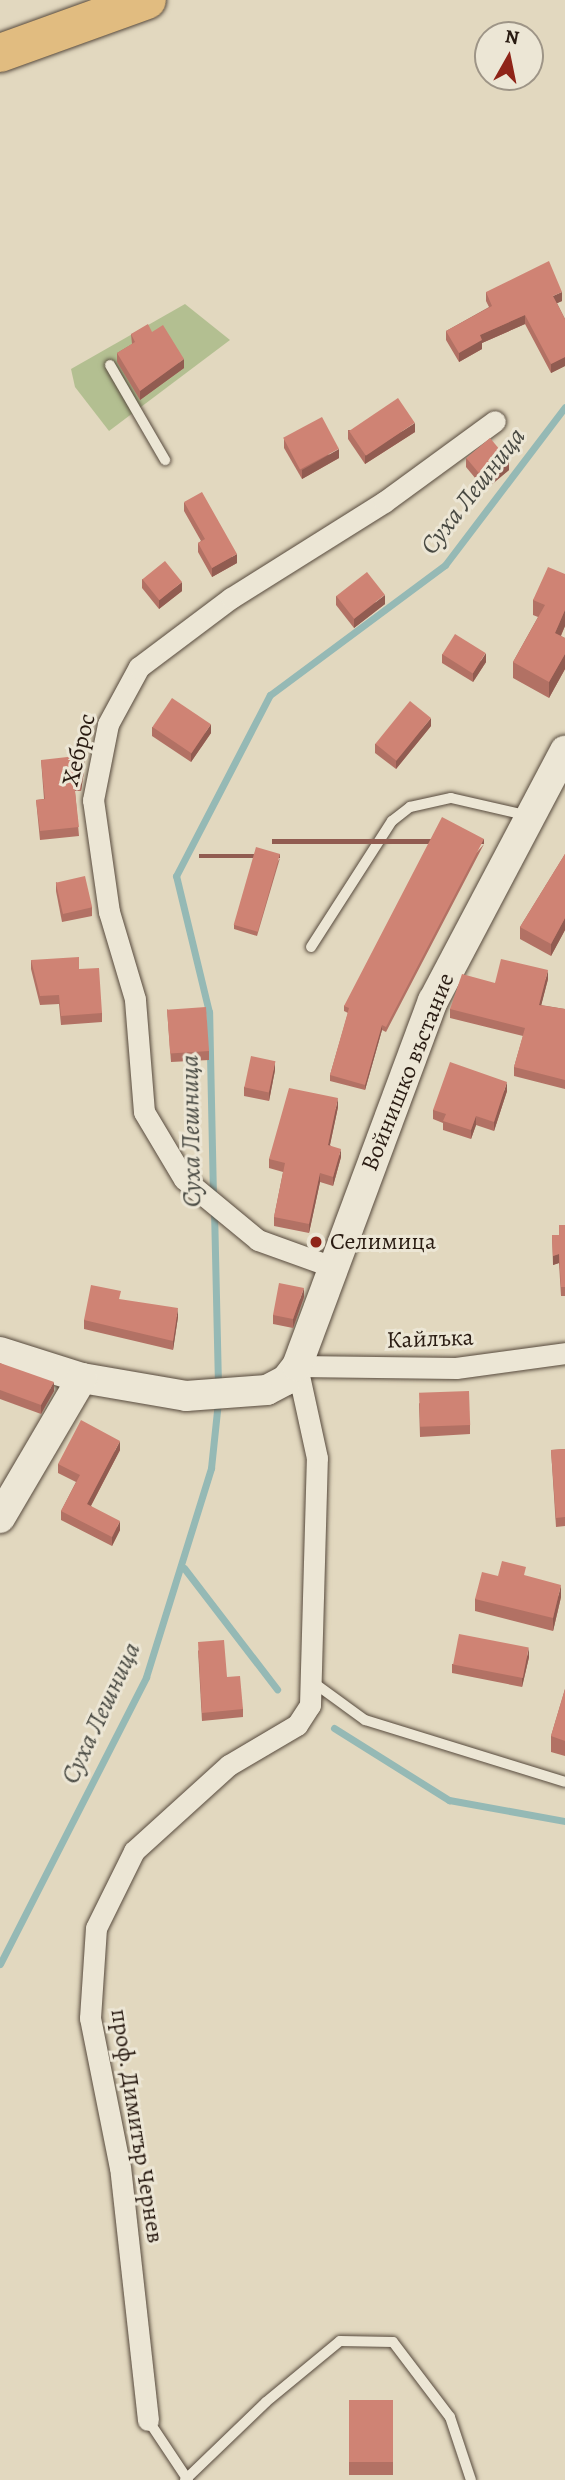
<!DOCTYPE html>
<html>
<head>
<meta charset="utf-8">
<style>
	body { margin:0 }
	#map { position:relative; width:565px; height:2480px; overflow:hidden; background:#e2d8bf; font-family:Alegreya,serif }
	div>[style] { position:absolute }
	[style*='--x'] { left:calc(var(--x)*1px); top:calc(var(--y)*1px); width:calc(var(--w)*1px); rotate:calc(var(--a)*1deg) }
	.green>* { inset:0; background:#b3bf91 }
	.stream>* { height:7px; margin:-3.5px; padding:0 3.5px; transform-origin:3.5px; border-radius:3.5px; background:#95b9b5 }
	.roads { filter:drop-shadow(0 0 2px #574a3d) drop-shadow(0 0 2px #574a3d) }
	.lane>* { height:10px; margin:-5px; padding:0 5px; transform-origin:5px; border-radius:5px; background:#ece6d5 }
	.street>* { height:21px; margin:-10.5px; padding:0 10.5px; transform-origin:10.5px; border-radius:10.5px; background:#ece6d5 }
	.secondary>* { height:30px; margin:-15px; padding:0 15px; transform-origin:15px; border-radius:15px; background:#ece6d5 }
	.highway>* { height:38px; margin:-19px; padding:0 19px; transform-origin:19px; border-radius:19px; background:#e1bc80 }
	.wall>* { inset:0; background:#b27164; transform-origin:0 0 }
	.shaded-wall>* { inset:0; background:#915c51; transform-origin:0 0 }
	.building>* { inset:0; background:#cf8374; transform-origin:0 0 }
	.dots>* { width:19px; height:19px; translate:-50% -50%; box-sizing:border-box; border:4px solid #ece6d5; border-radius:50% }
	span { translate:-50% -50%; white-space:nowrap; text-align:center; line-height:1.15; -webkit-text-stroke:6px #ece6d5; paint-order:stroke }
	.street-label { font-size:24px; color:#291b12 }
	.poi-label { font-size:24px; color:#291b12 }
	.left { translate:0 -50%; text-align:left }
	.water-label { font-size:26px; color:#494a43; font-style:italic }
	.north { position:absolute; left:474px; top:21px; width:70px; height:70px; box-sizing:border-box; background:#ece6d5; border:2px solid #9e9587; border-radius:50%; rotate:9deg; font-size:19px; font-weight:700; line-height:28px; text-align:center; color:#291b12 }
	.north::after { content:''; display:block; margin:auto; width:24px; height:32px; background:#8f2418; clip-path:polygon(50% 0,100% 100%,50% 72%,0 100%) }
</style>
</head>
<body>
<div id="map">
	<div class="green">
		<div style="clip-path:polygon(185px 304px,230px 340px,109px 431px,75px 387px,71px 369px)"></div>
	</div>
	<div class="stream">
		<div style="--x:213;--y:1197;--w:185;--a:-91.2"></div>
		<div style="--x:209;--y:1012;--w:140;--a:-103.6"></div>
		<div style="--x:176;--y:876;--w:204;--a:-62.6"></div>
		<div style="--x:270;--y:695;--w:218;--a:-36.6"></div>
		<div style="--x:445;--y:565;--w:198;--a:-52.8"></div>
		<div style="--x:214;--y:1209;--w:177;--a:88.7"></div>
		<div style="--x:184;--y:1568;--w:153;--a:52.5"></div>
		<div style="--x:334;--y:1728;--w:136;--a:32.1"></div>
		<div style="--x:449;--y:1800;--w:118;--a:10.3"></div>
		<div style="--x:0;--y:1964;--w:322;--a:-63"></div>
		<div style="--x:146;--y:1677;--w:219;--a:-72.7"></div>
		<div style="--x:211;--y:1468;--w:67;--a:-84"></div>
	</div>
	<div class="roads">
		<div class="lane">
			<div style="--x:110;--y:365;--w:110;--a:59.9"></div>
			<div style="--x:311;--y:947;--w:150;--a:-57.3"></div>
			<div style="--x:392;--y:821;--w:23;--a:-38"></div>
			<div style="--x:410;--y:807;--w:42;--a:-12.4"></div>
			<div style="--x:451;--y:798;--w:80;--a:13"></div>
			<div style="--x:314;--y:1683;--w:63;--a:36"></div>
			<div style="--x:365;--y:1720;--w:209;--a:17.2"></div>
			<div style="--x:148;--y:2420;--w:72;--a:56.3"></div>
			<div style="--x:185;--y:2480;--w:112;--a:-43.9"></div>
			<div style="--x:266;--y:2402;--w:96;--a:-39.5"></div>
			<div style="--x:340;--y:2341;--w:53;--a:1.1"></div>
			<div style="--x:393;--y:2342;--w:94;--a:52.8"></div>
			<div style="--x:450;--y:2417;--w:66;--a:71.6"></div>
		</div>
		<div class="street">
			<div style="--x:330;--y:1266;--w:77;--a:-160.1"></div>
			<div style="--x:258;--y:1240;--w:96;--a:-140.5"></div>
			<div style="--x:184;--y:1179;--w:78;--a:-120.8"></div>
			<div style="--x:144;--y:1112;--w:113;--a:-94.6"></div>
			<div style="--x:135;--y:999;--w:91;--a:-106.6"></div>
			<div style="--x:109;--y:912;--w:113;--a:-98.1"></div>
			<div style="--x:93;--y:800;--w:77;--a:-78.8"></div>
			<div style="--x:108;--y:724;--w:65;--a:-61.5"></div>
			<div style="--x:139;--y:667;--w:115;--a:-36.9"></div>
			<div style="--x:231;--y:598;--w:181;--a:-32.1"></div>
			<div style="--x:384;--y:502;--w:137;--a:-36.1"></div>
			<div style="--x:148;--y:2420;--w:254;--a:-96.3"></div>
			<div style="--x:120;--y:2168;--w:153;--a:-101.3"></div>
			<div style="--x:90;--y:2018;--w:90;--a:-86.2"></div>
			<div style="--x:96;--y:1928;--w:86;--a:-63.7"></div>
			<div style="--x:134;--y:1851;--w:128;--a:-42.2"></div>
			<div style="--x:229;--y:1765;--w:79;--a:-30.5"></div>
			<div style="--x:297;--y:1725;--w:24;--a:-57"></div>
			<div style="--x:310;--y:1705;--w:247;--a:-88.4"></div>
			<div style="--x:317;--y:1458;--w:94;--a:-102.3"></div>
			<div style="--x:297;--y:1366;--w:159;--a:0.7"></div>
			<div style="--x:456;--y:1368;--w:110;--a:-7.8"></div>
		</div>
		<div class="secondary">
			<div style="--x:0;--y:1352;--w:86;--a:17.6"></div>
			<div style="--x:82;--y:1378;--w:106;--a:9.8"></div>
			<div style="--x:186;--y:1396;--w:81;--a:-4.2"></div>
			<div style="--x:267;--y:1390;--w:21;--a:-28"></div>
			<div style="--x:286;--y:1380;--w:18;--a:-52"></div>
			<div style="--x:297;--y:1366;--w:390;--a:-69.6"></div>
			<div style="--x:433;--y:1001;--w:283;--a:-62.2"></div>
			<div style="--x:0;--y:1518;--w:162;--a:-59.6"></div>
		</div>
		<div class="highway">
			<div style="--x:0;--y:53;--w:156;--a:-19.8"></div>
		</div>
	</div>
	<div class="wall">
		<div style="clip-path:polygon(486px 292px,562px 301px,557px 303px,565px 319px,565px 366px,551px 373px,525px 324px,482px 343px,482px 349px,459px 362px,446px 340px,446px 331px,489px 307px,486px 301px)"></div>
		<div style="clip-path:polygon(152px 332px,184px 368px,140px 400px,117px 362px,117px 353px,132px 344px,131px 334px)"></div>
		<div style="clip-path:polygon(348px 430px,415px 432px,365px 464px,348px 439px)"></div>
		<div style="clip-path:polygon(284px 439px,339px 458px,302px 479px,284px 448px)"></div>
		<div style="clip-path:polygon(466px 458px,509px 470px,485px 490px,466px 467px)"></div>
		<div style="clip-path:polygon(184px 502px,237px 563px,212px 577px,198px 552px,198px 543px,201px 541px,184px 511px)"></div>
		<div style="clip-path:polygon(565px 574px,565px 626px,561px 636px,565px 638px,565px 669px,549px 698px,513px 678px,513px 662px,538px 617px,533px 615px,533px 600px)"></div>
		<div style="clip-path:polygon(142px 579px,182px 591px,159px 609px,142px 588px)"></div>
		<div style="clip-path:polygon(336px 596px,385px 604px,354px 628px,336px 605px)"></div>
		<div style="clip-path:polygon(442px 654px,486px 662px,473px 682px,442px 663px)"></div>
		<div style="clip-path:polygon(431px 726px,396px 769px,375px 753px,375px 744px)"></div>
		<div style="clip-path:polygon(152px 727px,211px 733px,191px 762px,152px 736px)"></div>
		<div style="clip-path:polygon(41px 760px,85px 764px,81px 791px,75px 791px,79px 836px,40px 840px,36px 800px,44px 799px)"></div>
		<div style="clip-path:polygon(484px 844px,386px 1032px,382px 1030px,365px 1090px,330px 1081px,330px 1075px,348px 1013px,344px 1011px,344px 1006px)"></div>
		<div style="clip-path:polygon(565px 854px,565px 930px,551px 956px,520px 939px,520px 927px)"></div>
		<div style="clip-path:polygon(280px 858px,257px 936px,234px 929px,234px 925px)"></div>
		<div style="clip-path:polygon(56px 882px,92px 907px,92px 916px,62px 922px,56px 891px)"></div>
		<div style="clip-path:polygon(31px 960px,79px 969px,102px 1013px,102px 1022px,61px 1025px,59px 1004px,40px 1005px,31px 969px)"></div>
		<div style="clip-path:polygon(548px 979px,541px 1005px,565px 1009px,565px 1089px,514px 1076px,514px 1067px,523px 1036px,450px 1018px,450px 1009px,495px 983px)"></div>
		<div style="clip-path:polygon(167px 1009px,209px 1051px,209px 1060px,171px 1062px)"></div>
		<div style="clip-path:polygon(275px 1070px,269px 1101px,244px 1096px,244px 1087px)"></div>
		<div style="clip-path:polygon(507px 1091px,494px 1131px,476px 1125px,471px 1139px,443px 1130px,443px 1123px,433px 1119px,433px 1110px)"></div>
		<div style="clip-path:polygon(338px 1107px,330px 1145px,341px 1157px,333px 1186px,320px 1182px,309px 1233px,274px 1226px,274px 1217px,283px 1172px,269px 1168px,269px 1159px)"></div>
		<div style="clip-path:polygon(565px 1225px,565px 1296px,561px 1296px,559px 1263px,553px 1265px,552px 1235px,559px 1235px)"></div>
		<div style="clip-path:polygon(304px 1297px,293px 1328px,273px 1324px,273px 1315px)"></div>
		<div style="clip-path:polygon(121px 1300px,178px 1317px,173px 1350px,84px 1329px,84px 1320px)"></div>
		<div style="clip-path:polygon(0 1363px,54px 1391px,41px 1414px,0 1399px)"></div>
		<div style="clip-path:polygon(419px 1403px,470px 1425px,470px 1434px,420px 1437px)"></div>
		<div style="clip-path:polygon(565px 1449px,565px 1526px,556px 1527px,551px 1450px)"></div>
		<div style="clip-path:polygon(120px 1450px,91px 1506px,120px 1530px,112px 1546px,61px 1520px,61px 1511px,76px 1482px,58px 1473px,58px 1464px)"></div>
		<div style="clip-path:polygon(498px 1576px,526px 1576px,561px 1597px,553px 1631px,475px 1611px,475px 1599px)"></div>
		<div style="clip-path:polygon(198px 1650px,227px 1677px,243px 1709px,243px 1717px,202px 1721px)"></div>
		<div style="clip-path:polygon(529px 1657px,522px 1687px,452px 1673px,452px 1664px)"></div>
		<div style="clip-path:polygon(565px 1689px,565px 1756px,551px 1752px,551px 1736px)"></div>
		<div style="left:393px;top:2400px;width:75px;height:44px;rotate:90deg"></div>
	</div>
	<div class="shaded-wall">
		<div style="clip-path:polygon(562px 292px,562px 301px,553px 305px,553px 296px)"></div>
		<div style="clip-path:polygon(525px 315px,525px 324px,482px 343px,482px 349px,459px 362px,459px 353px,480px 335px)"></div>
		<div style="clip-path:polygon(565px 357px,565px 366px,551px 373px,551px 364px)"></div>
		<div style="clip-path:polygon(184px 359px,184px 368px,140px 400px,140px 391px)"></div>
		<div style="clip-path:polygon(415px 423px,415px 432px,365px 464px,365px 455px)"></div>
		<div style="clip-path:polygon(339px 449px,339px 458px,302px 479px,302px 470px)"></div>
		<div style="clip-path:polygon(509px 461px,509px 470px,485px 490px,485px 481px)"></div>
		<div style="clip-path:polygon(237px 554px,237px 563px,212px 577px,212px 568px)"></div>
		<div style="clip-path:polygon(182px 582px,182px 591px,159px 609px,159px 600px)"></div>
		<div style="clip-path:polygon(385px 595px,385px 604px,354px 628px,354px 619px)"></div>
		<div style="clip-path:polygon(565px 610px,565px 626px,555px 648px,555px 633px)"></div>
		<div style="clip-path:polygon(486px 653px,486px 662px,473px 682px,473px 673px)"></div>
		<div style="clip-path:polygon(565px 654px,565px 669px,549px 698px,549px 682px)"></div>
		<div style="clip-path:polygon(431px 718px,431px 726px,396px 769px,396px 760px)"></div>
		<div style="clip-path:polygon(211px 724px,211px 733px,191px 762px,191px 754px)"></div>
		<div style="clip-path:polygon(85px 755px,85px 764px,81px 791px,81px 782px)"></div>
		<div style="left:484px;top:839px;width:5px;height:212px;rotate:90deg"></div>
		<div style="left:280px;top:854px;width:4px;height:81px;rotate:90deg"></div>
		<div style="clip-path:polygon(565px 918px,565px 930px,551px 956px,551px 944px)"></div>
		<div style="clip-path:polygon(548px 970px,548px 979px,539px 1014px,539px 1005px)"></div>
		<div style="clip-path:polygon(382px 1025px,382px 1030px,365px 1090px,365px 1085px)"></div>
		<div style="clip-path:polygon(275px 1061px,275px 1070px,269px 1101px,269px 1092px)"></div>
		<div style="clip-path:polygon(507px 1082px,507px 1091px,494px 1131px,494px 1122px)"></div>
		<div style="clip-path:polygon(338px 1098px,338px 1107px,328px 1154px,328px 1145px)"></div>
		<div style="clip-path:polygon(476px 1116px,476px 1125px,471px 1139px,471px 1130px)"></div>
		<div style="clip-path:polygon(341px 1149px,341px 1157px,333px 1186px,333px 1177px)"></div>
		<div style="clip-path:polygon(320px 1173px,320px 1182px,309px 1233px,309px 1224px)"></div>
		<div style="clip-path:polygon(559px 1254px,559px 1263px,553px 1265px,553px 1256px)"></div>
		<div style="clip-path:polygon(304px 1288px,304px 1297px,293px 1328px,293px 1319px)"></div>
		<div style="clip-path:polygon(178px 1308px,178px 1317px,173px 1350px,173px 1341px)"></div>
		<div style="clip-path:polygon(54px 1382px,54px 1391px,41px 1414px,41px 1405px)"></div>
		<div style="clip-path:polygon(120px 1441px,120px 1450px,87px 1513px,87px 1504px)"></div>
		<div style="clip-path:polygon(120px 1521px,120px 1530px,112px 1546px,112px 1537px)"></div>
		<div style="clip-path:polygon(561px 1585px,561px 1597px,553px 1631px,553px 1618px)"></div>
		<div style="clip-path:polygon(529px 1648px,529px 1657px,522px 1687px,522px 1678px)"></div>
	</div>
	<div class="building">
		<div style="clip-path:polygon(549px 261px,562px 292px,553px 296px,565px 319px,565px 357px,551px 364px,525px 315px,480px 335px,482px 340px,459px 353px,446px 331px,492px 306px,486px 292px)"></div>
		<div style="clip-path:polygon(148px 324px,152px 332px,163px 325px,184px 359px,140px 391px,117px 353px,135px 342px,131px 334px)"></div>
		<div style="left:398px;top:398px;width:30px;height:59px;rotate:56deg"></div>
		<div style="left:322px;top:417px;width:36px;height:44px;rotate:62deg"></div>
		<div style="left:490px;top:438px;width:30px;height:31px;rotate:50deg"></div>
		<div style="clip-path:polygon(202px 492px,237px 554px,212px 568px,198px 543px,205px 539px,184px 502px)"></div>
		<div style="left:165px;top:561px;width:27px;height:29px;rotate:51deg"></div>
		<div style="clip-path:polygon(548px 567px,565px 574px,565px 610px,555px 633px,565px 638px,565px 654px,549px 682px,513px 662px,545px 605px,533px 600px)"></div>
		<div style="left:367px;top:572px;width:29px;height:39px;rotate:52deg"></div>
		<div style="left:455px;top:634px;width:36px;height:24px;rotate:32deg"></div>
		<div style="left:172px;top:698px;width:47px;height:35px;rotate:34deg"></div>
		<div style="left:410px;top:701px;width:27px;height:55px;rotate:39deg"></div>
		<div style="clip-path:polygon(85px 755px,81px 782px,74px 783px,79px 827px,40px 831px,36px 800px,45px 799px,41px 760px)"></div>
		<div style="clip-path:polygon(442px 817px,484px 839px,386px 1027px,382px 1025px,365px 1085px,330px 1075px,349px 1008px,344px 1006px)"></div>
		<div style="left:256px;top:847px;width:25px;height:81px;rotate:16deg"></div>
		<div style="clip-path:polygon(565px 854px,565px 918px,551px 944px,520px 927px)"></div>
		<div style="left:85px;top:876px;width:32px;height:30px;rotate:77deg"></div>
		<div style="clip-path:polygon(79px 957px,79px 969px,99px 968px,102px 1013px,61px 1016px,59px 995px,40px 996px,31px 960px)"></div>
		<div style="clip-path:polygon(501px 959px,548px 970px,539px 1005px,565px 1009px,565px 1080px,514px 1067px,525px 1028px,450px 1009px,462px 974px,495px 983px)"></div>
		<div style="left:206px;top:1007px;width:44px;height:39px;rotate:86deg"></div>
		<div style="left:251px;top:1056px;width:25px;height:32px;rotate:12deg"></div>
		<div style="clip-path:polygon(450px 1062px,507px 1082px,494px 1122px,476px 1116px,471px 1130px,443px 1121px,446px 1114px,433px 1110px)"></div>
		<div style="clip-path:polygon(289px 1088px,338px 1098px,328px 1145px,341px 1149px,333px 1177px,320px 1173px,309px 1224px,274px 1217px,285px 1163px,269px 1159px)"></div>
		<div style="clip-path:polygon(559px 1225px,565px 1225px,565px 1287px,561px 1287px,559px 1254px,553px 1256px,552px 1235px,559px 1235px)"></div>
		<div style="clip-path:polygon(279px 1283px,304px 1288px,293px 1319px,273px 1315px)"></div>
		<div style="clip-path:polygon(91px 1285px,121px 1291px,119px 1299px,178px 1308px,173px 1341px,84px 1320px)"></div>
		<div style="clip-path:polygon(0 1363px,54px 1382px,41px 1405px,0 1390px)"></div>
		<div style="left:469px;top:1391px;width:34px;height:50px;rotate:88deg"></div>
		<div style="clip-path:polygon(81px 1420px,120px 1441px,87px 1504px,120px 1521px,112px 1537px,61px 1511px,80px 1475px,58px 1464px)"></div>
		<div style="clip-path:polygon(565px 1449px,565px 1517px,556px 1518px,551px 1450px)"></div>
		<div style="clip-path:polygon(502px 1561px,526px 1567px,524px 1575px,561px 1585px,553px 1618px,475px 1599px,482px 1572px,498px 1576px)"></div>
		<div style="left:459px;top:1634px;width:71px;height:31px;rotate:11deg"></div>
		<div style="clip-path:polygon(224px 1640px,227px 1677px,240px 1676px,243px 1709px,202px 1713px,198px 1642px)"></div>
		<div style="clip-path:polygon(565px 1689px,565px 1741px,551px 1736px)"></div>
		<div style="left:393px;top:2400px;width:62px;height:44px;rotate:90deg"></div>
	</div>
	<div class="dots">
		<div style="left:316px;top:1242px;background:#8f2418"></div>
	</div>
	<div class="street-label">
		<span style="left:79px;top:750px;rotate:-76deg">Хеброс</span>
		<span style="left:408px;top:1072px;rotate:-68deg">Войнишко въстание</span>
		<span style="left:430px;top:1339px;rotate:-2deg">Кайлъка</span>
		<span style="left:137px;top:2126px;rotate:81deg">проф. Димитър Чернев</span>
	</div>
	<div class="poi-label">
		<span class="left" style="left:330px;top:1242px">Селимица</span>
	</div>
	<div class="water-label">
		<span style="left:473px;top:491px;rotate:-52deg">Суха Лешница</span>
		<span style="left:191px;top:1131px;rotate:-91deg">Суха Лешница</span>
		<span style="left:101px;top:1713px;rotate:-65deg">Суха Лешница</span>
	</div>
	<div class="north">N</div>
</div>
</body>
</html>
